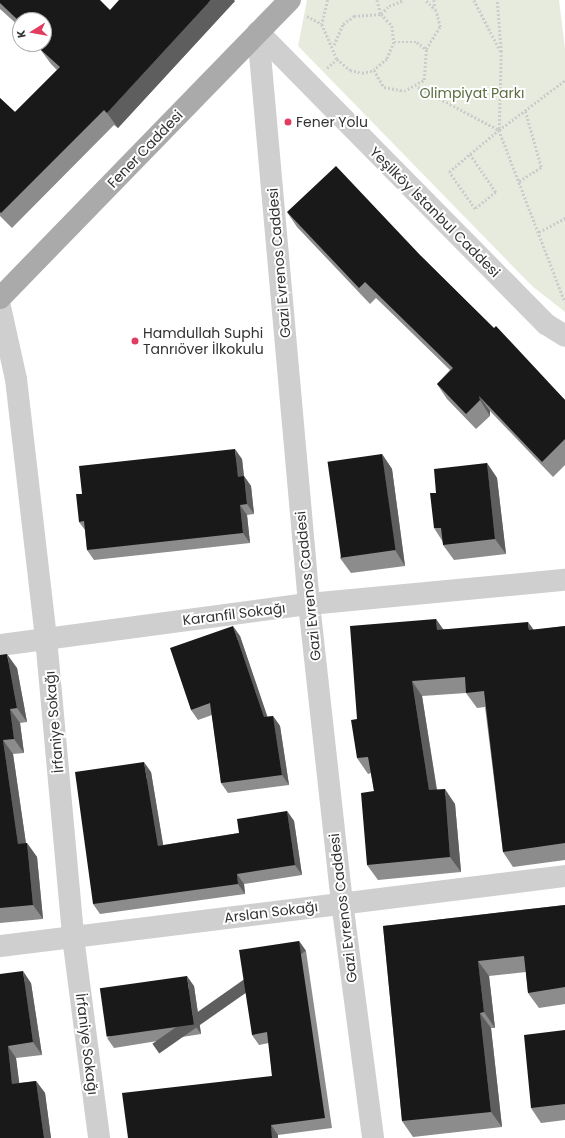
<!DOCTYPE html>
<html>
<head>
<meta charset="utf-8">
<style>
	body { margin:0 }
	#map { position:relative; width:565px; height:1138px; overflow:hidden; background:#fff; font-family:Poppins,sans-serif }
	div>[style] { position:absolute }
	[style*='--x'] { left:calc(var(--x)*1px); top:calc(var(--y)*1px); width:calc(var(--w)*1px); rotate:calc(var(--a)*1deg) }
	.green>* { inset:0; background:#e7ebde }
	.path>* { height:2.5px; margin-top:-1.25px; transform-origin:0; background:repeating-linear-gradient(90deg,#ccc 0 2px,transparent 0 4px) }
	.minor>* { height:22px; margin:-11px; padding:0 11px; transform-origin:11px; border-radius:11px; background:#cfcfcf }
	.major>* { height:22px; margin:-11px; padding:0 11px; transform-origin:11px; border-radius:11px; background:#aaa }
	.wall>* { inset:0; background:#8c8c8c }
	.shaded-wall>* { inset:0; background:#5e5e5e; transform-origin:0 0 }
	.building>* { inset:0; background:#191919; transform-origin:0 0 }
	.dots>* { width:11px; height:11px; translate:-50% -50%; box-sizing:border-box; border:2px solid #fff; border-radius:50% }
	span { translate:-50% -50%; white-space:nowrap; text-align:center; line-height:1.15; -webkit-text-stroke:4px #fff; paint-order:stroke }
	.park-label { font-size:14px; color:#5c6e40 }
	.poi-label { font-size:14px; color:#323232 }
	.left { translate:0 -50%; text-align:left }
	.street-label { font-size:14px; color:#323232 }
	.north { position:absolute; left:12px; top:12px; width:40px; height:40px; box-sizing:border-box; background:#fff; border:1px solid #adadad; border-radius:50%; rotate:259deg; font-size:11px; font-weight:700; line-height:16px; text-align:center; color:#323232 }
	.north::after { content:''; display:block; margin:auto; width:14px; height:18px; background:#e13d60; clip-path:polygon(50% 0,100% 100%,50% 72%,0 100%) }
</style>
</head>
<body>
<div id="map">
	<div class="green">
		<div style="clip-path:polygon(307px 0,559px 0,565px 49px,565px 312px,532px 286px,298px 46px)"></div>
	</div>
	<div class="path">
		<div style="--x:328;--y:0;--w:25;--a:104"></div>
		<div style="--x:322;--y:24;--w:38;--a:67"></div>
		<div style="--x:337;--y:59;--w:17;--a:40"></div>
		<div style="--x:350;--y:70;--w:12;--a:14"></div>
		<div style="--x:362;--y:73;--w:12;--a:-14"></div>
		<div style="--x:374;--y:70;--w:20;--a:60"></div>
		<div style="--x:384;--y:87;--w:20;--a:11"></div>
		<div style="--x:404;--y:91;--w:23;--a:-29"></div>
		<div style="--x:424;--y:80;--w:31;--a:-86"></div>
		<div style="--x:426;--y:49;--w:26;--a:-58"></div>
		<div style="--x:440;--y:27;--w:16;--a:-104"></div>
		<div style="--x:436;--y:11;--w:16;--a:-135"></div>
		<div style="--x:377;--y:0;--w:15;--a:74"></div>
		<div style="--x:381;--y:14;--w:11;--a:-45"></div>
		<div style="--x:389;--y:6;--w:16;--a:-22"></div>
		<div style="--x:434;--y:0;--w:8;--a:83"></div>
		<div style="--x:474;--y:0;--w:59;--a:62.6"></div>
		<div style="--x:501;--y:52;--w:52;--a:-94.4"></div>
		<div style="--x:307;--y:16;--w:17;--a:28"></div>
		<div style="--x:394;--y:42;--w:23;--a:0"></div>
		<div style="--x:417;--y:42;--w:11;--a:38"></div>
		<div style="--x:334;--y:45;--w:23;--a:-67"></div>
		<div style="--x:343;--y:24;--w:14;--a:-36"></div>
		<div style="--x:354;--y:16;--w:27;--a:-4"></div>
		<div style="--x:381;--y:14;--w:16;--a:47"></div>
		<div style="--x:392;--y:26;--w:16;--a:83"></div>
		<div style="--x:394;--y:42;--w:18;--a:112"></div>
		<div style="--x:387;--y:59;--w:17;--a:140"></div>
		<div style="--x:327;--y:68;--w:13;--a:-42"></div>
		<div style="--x:418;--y:87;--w:92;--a:28"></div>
		<div style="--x:499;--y:129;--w:77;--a:-88.5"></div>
		<div style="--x:499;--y:130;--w:83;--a:-37.1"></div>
		<div style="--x:470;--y:154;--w:46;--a:55.6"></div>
		<div style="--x:496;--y:192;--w:27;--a:141"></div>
		<div style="--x:475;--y:209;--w:45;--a:-125.1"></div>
		<div style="--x:449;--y:172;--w:28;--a:-41"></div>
		<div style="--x:470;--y:154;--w:38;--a:-40"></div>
		<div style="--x:499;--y:130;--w:184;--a:69"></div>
		<div style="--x:519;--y:181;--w:26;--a:-32"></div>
		<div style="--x:541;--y:167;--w:58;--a:-105.9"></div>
		<div style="--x:539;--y:232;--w:30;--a:-28"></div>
	</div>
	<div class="minor">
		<div style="--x:258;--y:32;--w:574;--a:84.9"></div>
		<div style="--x:309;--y:604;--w:300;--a:83.7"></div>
		<div style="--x:342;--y:902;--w:238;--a:82.5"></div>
		<div style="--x:258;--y:32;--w:410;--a:45.4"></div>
		<div style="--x:546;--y:324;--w:22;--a:32"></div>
		<div style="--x:0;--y:307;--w:74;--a:77.5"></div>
		<div style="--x:16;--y:379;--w:261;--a:83.4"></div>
		<div style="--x:46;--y:638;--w:300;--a:84.8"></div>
		<div style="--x:73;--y:937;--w:203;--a:82.6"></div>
		<div style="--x:0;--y:645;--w:312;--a:-7.6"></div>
		<div style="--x:309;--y:604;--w:257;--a:-5.4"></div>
		<div style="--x:0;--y:946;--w:569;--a:-7.06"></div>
	</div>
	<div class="major">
		<div style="--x:0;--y:298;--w:416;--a:-45.8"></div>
	</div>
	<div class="wall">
		<div style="clip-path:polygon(0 0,110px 10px,235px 1px,118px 128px,114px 125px,12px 228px,0 216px,0 98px,15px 112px,57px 70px,51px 64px,40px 49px,42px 47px,38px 44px,44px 44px,20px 20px,20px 27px,0 9px)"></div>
		<div style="clip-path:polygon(287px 212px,421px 256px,565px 400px,565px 465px,553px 477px,490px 411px,490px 416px,476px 429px,447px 399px,437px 384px,450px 370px,376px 298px,370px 304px,297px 227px)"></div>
		<div style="clip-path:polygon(382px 454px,392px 469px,405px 566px,351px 573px,340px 558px)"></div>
		<div style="clip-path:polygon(242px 459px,244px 476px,251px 486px,254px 514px,247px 515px,250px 543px,94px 560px,87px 550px,85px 530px,79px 522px,82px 494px)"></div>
		<div style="clip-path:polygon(487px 463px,497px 478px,506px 554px,454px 560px,443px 545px,443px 542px,434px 528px,436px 493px)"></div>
		<div style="clip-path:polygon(436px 619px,443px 629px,534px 630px,565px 626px,565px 860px,513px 867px,503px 852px,485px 707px,477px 708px,466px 693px,422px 696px,437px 789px,455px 804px,461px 872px,378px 880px,367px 865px,374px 791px,371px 773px,368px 774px,357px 758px,357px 719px)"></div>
		<div style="clip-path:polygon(240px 636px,267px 717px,273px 716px,280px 726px,289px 785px,228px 793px,221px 783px,212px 715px,198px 720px,191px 710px)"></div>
		<div style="clip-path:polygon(0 655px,17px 668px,27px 722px,20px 723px,24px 753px,13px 754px,26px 843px,27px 843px,37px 857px,43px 919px,0 923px)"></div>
		<div style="clip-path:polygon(151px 772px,163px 845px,239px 833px,287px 811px,294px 821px,302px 875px,244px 884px,245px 894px,100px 914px,93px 904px)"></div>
		<div style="clip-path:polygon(565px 905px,565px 1004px,539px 1008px,528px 993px,526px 972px,489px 976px,495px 1028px,491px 1028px,502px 1127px,413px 1137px,402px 1121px,383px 926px)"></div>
		<div style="clip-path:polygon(299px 941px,306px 951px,332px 1128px,278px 1135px,278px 1138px,128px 1138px,272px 1076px,269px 1043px,259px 1045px,252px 1035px)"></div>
		<div style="clip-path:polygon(0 974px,31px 983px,42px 1055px,16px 1058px,19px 1083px,36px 1081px,45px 1093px,51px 1138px,0 1138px)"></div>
		<div style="clip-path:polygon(194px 986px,201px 1034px,114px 1048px,107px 1038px)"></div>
		<div style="clip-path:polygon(565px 1030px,565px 1120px,541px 1123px,531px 1108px)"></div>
	</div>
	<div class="shaded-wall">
		<div style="clip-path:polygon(211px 0,234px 0,235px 1px,118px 128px,107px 113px)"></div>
		<div style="clip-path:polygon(479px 396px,490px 411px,490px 416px,480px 400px)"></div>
		<div style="clip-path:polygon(235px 449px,242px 459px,245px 487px,238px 477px)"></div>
		<div style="clip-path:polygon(382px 454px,392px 469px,405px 566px,395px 550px)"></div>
		<div style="clip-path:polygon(487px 463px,497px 478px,506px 554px,495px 539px)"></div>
		<div style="clip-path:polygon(244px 476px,251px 486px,254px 514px,247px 504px)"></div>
		<div style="clip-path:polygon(240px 505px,247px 515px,250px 543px,243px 533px)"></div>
		<div style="clip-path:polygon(436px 619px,447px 635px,437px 630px)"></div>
		<div style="clip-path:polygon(528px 622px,539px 637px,529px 630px)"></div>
		<div style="clip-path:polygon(233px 626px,240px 636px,271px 727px,264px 717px)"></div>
		<div style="clip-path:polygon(7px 654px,17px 668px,27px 722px,17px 708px)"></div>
		<div style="clip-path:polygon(412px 681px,422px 696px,439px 805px,429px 790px)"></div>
		<div style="clip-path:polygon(10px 709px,20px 723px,24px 753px,14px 739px)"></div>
		<div style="clip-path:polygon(273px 716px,280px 726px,289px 785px,282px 775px)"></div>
		<div style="clip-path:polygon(3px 740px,13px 754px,28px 858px,18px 844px)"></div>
		<div style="clip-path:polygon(144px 762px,151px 772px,165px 856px,158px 846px)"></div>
		<div style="clip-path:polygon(445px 789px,455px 804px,461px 872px,450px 857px)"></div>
		<div style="clip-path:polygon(287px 811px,294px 821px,302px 875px,295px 865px)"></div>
		<div style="clip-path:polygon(27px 843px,37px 857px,43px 919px,33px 905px)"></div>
		<div style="clip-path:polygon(237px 874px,244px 884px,245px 894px,238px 884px)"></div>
		<div style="left:299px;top:941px;width:12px;height:179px;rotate:55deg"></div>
		<div style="clip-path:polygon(478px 961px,489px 976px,495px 1028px,484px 1012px)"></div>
		<div style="clip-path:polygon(23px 971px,31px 983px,42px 1055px,33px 1042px)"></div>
		<div style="clip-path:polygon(187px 976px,194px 986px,201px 1034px,194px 1024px)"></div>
		<div style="clip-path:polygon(480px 1013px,491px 1028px,502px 1127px,491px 1112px)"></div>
		<div style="clip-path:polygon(8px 1046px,16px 1058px,21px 1096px,12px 1084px)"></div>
		<div style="clip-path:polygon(36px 1081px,45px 1093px,51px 1138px,44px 1138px)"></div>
		<div style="clip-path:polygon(271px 1125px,278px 1135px,278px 1138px,272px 1138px)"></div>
	</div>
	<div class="building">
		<div style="clip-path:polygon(0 0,100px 0,110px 10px,119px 0,211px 0,107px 113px,104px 110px,1px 213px,0 212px,0 98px,15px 112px,60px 67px,40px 49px,44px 45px,44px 20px,20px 20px,20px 22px,0 3px)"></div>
		<div style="clip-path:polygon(336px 166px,421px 256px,494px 328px,496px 326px,565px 400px,565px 439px,542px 462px,479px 396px,480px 400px,466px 414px,437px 384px,453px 368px,365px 282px,359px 288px,287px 212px)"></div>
		<div style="clip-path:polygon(235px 449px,238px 477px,244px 476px,247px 504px,240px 505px,243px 533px,87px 550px,84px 521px,79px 522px,76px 494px,82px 494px,79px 466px)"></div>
		<div style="left:382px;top:454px;width:97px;height:55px;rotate:82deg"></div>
		<div style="clip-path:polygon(487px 463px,495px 539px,443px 545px,441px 528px,434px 528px,430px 493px,436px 493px,434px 469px)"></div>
		<div style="clip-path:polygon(436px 619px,437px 630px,528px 622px,529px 630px,565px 626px,565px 843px,503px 852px,484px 691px,466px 693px,465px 677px,412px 681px,429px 790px,445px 789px,450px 857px,367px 865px,361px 793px,374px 791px,368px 757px,357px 758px,351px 720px,357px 719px,350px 626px)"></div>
		<div style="clip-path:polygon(233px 626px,264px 717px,273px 716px,282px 775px,221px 783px,210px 703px,191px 710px,170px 648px)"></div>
		<div style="clip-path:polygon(7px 654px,17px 708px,10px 709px,14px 739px,3px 740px,18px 844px,27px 843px,33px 905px,0 908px,0 655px)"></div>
		<div style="clip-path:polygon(144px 762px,158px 846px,239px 833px,237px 819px,287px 811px,295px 865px,237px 874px,238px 884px,93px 904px,75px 772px)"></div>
		<div style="clip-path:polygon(565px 905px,565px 987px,528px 993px,524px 956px,478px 961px,484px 1012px,480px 1013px,491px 1112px,402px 1121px,383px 926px)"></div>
		<div style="clip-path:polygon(299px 941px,325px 1118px,271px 1125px,272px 1138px,128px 1138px,122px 1093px,272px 1076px,267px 1032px,252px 1035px,239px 950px)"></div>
		<div style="clip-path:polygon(23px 971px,33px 1042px,8px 1046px,12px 1084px,36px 1081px,44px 1138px,0 1138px,0 974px)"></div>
		<div style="left:187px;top:976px;width:49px;height:88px;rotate:82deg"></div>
		<div style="clip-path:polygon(565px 1030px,565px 1104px,531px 1108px,524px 1035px)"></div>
	</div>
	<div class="dots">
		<div style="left:288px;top:122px;background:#e13d60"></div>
		<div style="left:135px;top:341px;background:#e13d60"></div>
	</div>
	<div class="park-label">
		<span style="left:472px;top:93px">Olimpiyat Parkı</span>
	</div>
	<div class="poi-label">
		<span class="left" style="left:296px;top:122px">Fener Yolu</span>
		<span class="left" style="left:143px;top:341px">Hamdullah Suphi<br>Tanrıöver İlkokulu</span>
	</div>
	<div class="street-label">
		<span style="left:145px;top:149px;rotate:-46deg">Fener Caddesi</span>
		<span style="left:435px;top:212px;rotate:45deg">Yeşilköy İstanbul Caddesi</span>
		<span style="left:279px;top:263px;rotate:-95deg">Gazi Evrenos Caddesi</span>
		<span style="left:308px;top:586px;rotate:-96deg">Gazi Evrenos Caddesi</span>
		<span style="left:234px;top:614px;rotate:-7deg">Karanfil Sokağı</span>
		<span style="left:54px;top:722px;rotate:-95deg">İrfaniye Sokağı</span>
		<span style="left:343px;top:908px;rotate:-97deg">Gazi Evrenos Caddesi</span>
		<span style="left:271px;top:912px;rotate:-7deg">Arslan Sokağı</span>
		<span style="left:87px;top:1044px;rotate:83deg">İrfaniye Sokağı</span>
	</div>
	<div class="north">K</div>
</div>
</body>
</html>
